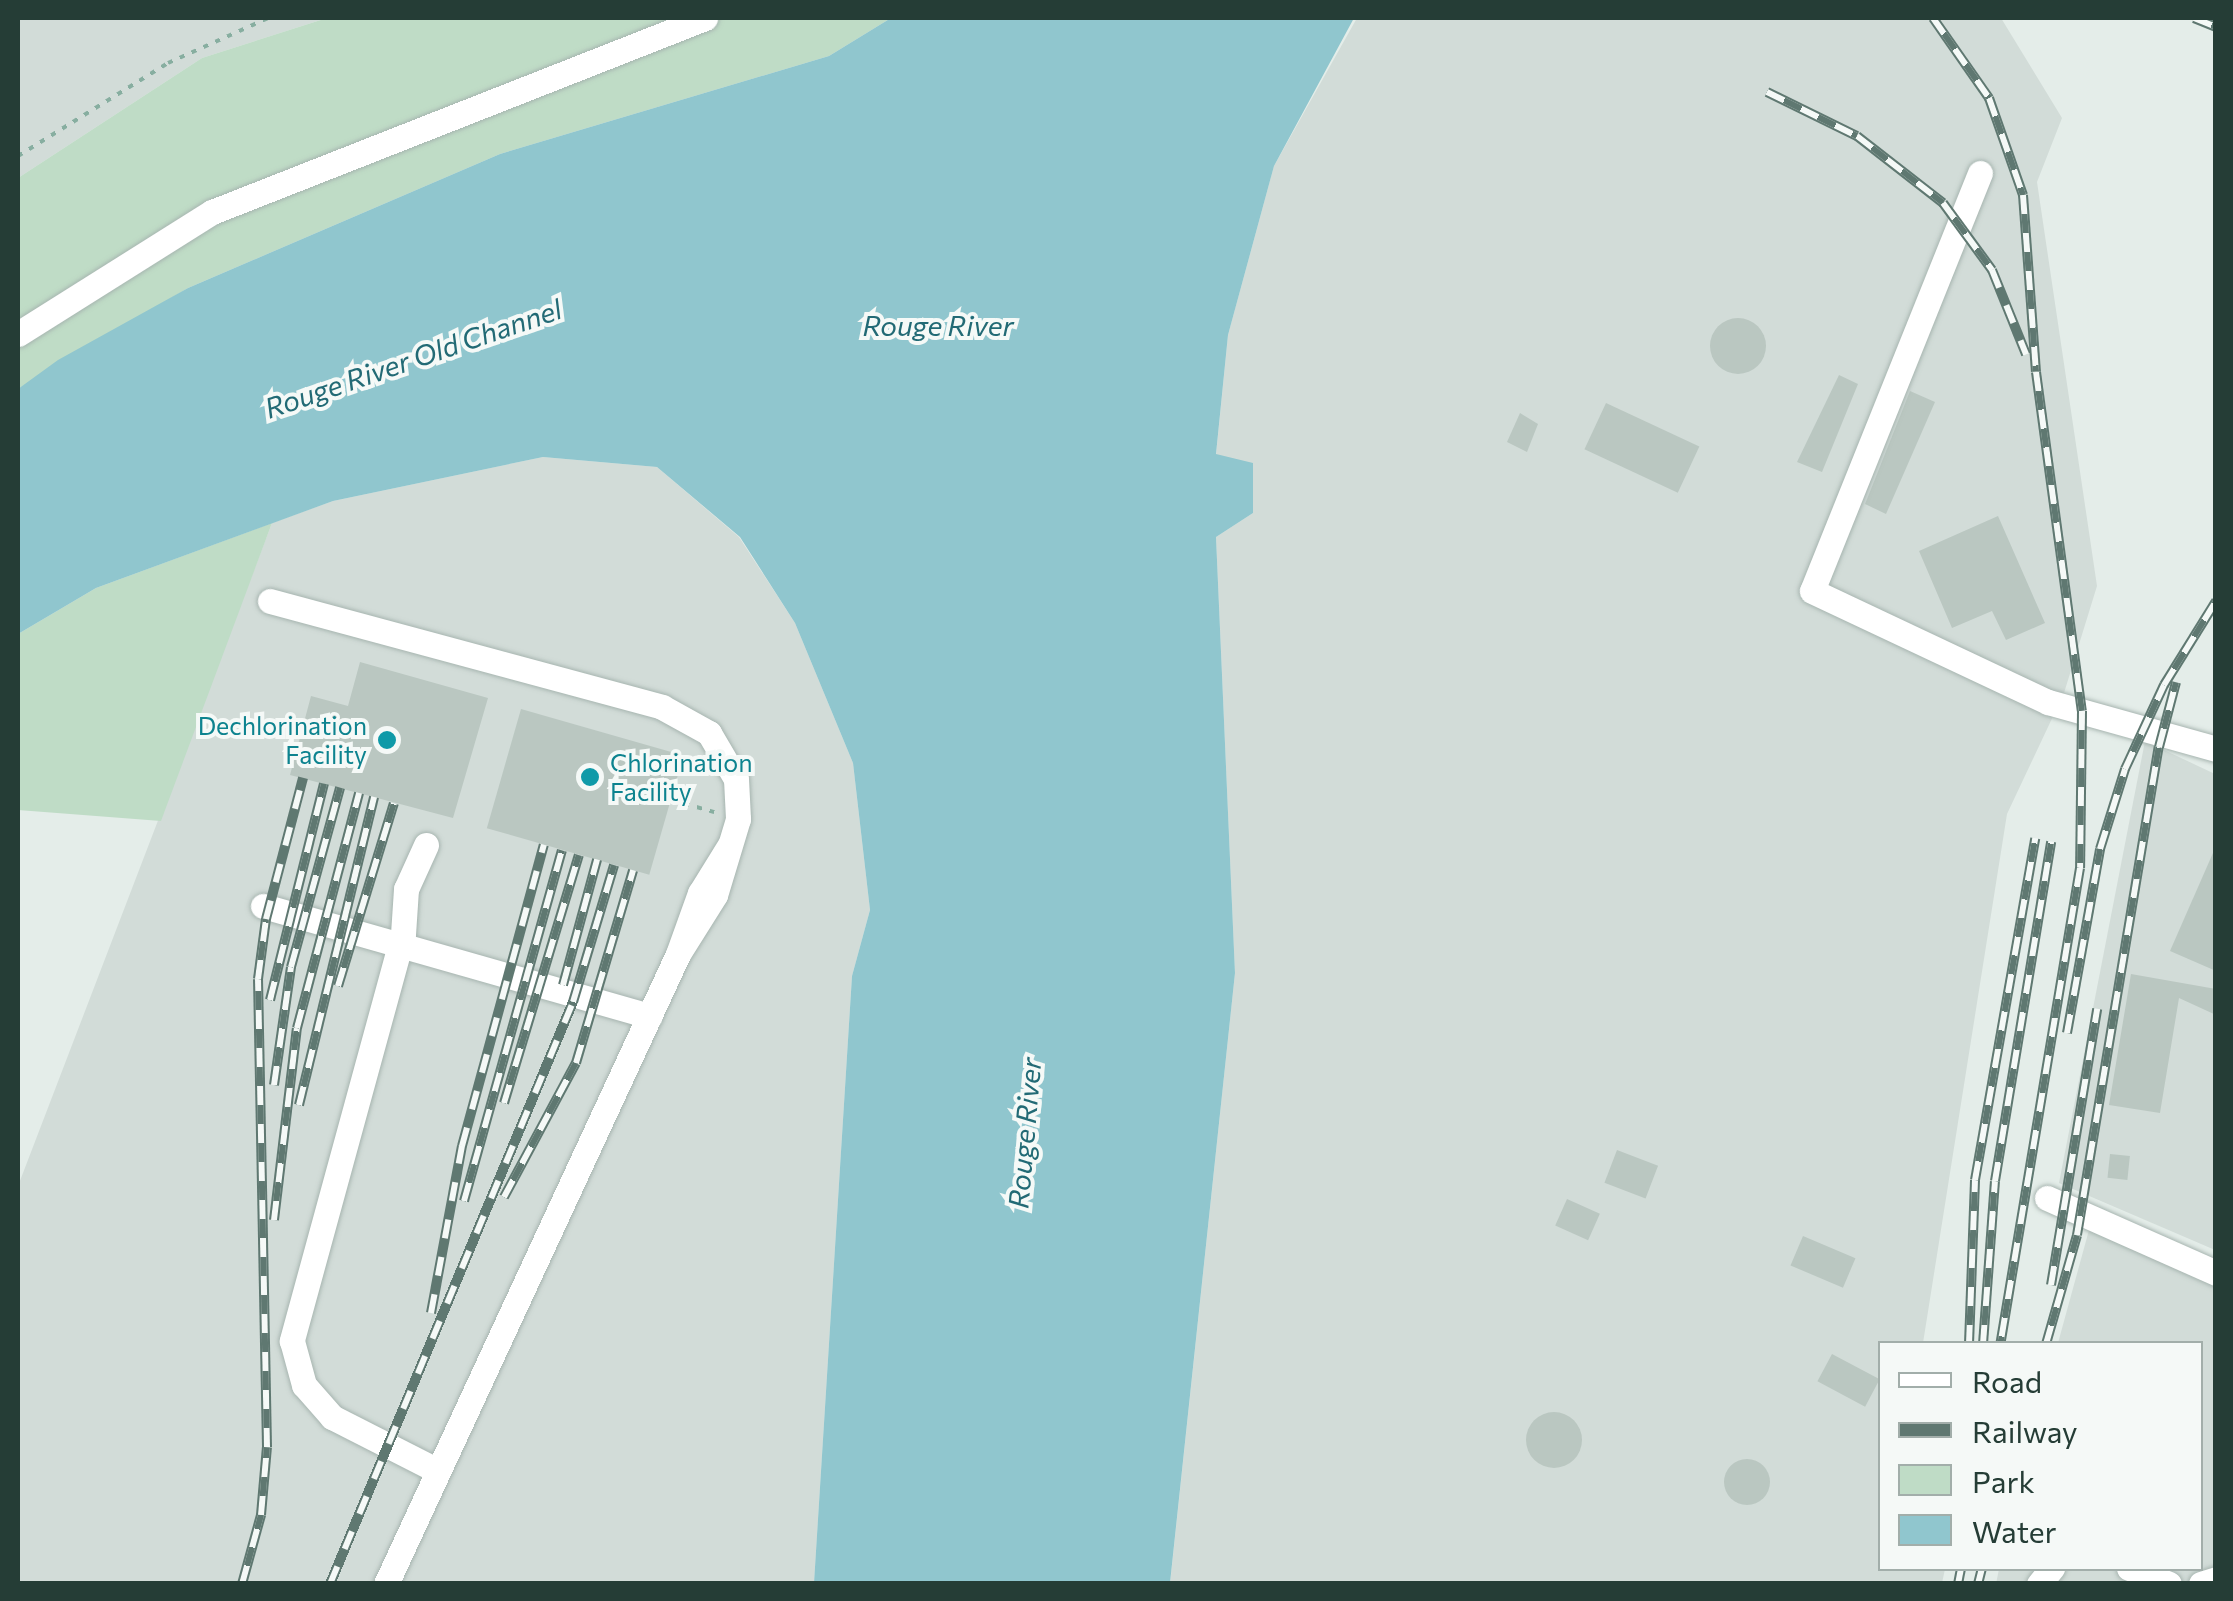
<!DOCTYPE html>
<html>
<head>
<meta charset="utf-8">
<style>
	body { margin:0 }
	#map { position:relative; width:2233px; height:1601px; overflow:hidden; background:#e4ede9; font-family:Commissioner,sans-serif }
	div>[style] { position:absolute }
	[style*='--x'] { left:calc(var(--x)*1px); top:calc(var(--y)*1px); width:calc(var(--w)*1px); rotate:calc(var(--a)*1deg) }
	.built>* { inset:0; background:#d2dcd8 }
	.green>* { inset:0; background:#bfdcc6 }
	.water>* { inset:0; background:#90c6ce }
	.building>* { inset:0; background:#bac7c1; transform-origin:0 0 }
	.round { border-radius:50% }
	.path>* { height:4px; margin-top:-2px; transform-origin:0; background:repeating-linear-gradient(90deg,#87aea0 0 5px,transparent 0 13px) }
	.roads { filter:drop-shadow(0 0 2px #a7b5b0) drop-shadow(0 0 2px #a7b5b0) }
	.minor>* { height:25px; margin:-12.5px; padding:0 12.5px; transform-origin:12.5px; border-radius:12.5px; background:#fff }
	.rail>* { height:10px; margin-top:-5px; transform-origin:0; background:repeating-linear-gradient(90deg,#f5f9f7 0 19px,#5f7871 0 38px); box-sizing:border-box; border-block:2px solid #5f7871 }
	.dots>* { width:28px; height:28px; translate:-50% -50%; box-sizing:border-box; border:5px solid #f5f9f7; border-radius:50% }
	span { translate:-50% -50%; white-space:nowrap; text-align:center; line-height:1.15; -webkit-text-stroke:8px #f5f9f7; paint-order:stroke }
	.culture-label { font-size:25px; color:#0d838f }
	.right { translate:-100% -50%; text-align:right }
	.left { translate:0 -50%; text-align:left }
	.water-label { font-size:28px; color:#226a75; font-style:italic }
	.frame { position:absolute; inset:0; border:20px solid #253d36; pointer-events:none }
	.legend { position:absolute; left:1878px; top:1341px; width:325px; height:230px; box-sizing:border-box; background:#f5f9f7; border:2px solid #a2aeaa; margin:0; padding:12px 18px; list-style:none; font-size:30px; color:#253d36 }
	.legend li { display:flex; align-items:center; gap:20px; height:50px }
	.legend b { width:50px; border:2px solid #a2aeaa }
</style>
</head>
<body>
<div id="map">
	<div class="built">
		<div style="clip-path:polygon(18px 18px,327px 18px,202px 58px,18px 178px)"></div>
		<div style="clip-path:polygon(1357px 18px,2001px 18px,2062px 118px,2037px 182px,2097px 586px,2064px 693px,2007px 814px,1923px 1343px,1880px 1344px,1880px 1568px,1945px 1569px,1942px 1583px,1170px 1584px,1235px 973px,1216px 537px,1253px 513px,1253px 464px,1216px 455px,1228px 335px,1274px 166px)"></div>
		<div style="clip-path:polygon(543px 457px,657px 467px,739px 537px,795px 623px,853px 763px,870px 910px,852px 976px,814px 1583px,18px 1583px,18px 1186px,272px 523px,333px 501px)"></div>
		<div style="clip-path:polygon(2145px 741px,2215px 774px,2215px 1250px,2059px 1183px)"></div>
		<div style="clip-path:polygon(2089px 1230px,2215px 1285px,2215px 1583px,1996px 1584px,1999px 1569px,2200px 1568px,2200px 1344px,2058px 1343px)"></div>
	</div>
	<div class="green">
		<div style="clip-path:polygon(327px 18px,891px 18px,829px 56px,500px 154px,188px 288px,18px 389px,18px 178px,202px 58px)"></div>
		<div style="clip-path:polygon(272px 523px,161px 821px,18px 810px,18px 634px,96px 588px)"></div>
	</div>
	<div class="water">
		<div style="clip-path:polygon(891px 18px,1354px 18px,1274px 166px,1228px 335px,1216px 454px,1253px 463px,1253px 513px,1216px 537px,1235px 973px,1170px 1583px,814px 1583px,852px 976px,870px 910px,853px 763px,795px 623px,740px 537px,657px 467px,543px 457px,333px 501px,96px 588px,18px 634px,18px 389px,58px 360px,188px 288px,500px 154px,829px 56px)"></div>
	</div>
	<div class="building">
		<div class="round" style="left:1710px;top:318px;width:56px;height:56px"></div>
		<div style="clip-path:polygon(1839px 375px,1858px 384px,1822px 472px,1797px 462px)"></div>
		<div style="clip-path:polygon(1910px 391px,1935px 402px,1886px 514px,1865px 504px)"></div>
		<div style="left:1606px;top:403px;width:103px;height:51px;rotate:25deg"></div>
		<div style="clip-path:polygon(1520px 413px,1538px 424px,1527px 452px,1507px 442px)"></div>
		<div style="clip-path:polygon(1998px 516px,2045px 623px,2006px 640px,1992px 611px,1952px 628px,1919px 551px)"></div>
		<div style="clip-path:polygon(360px 662px,488px 698px,453px 818px,290px 775px,311px 696px,348px 706px)"></div>
		<div style="left:521px;top:709px;width:169px;height:124px;rotate:16deg"></div>
		<div style="clip-path:polygon(2216px 846px,2216px 971px,2170px 951px)"></div>
		<div style="clip-path:polygon(2131px 974px,2216px 989px,2216px 1015px,2179px 998px,2160px 1113px,2109px 1105px)"></div>
		<div style="left:1617px;top:1150px;width:44px;height:35px;rotate:21deg"></div>
		<div style="left:2110px;top:1154px;width:20px;height:24px;rotate:6deg"></div>
		<div style="left:1567px;top:1199px;width:36px;height:29px;rotate:24deg"></div>
		<div style="left:1803px;top:1236px;width:57px;height:32px;rotate:23deg"></div>
		<div style="left:1832px;top:1354px;width:54px;height:31px;rotate:28deg"></div>
		<div class="round" style="left:1526px;top:1412px;width:56px;height:56px"></div>
		<div class="round" style="left:1724px;top:1459px;width:46px;height:46px"></div>
	</div>
	<div class="path">
		<div style="--x:18;--y:156;--w:176;--a:-31.8"></div>
		<div style="--x:168;--y:63;--w:110;--a:-24.2"></div>
		<div style="--x:672;--y:800;--w:44;--a:15.9"></div>
	</div>
	<div class="roads">
		<div class="minor">
			<div style="--x:1980;--y:173;--w:450;--a:111.9"></div>
			<div style="--x:1812;--y:591;--w:261;--a:25.2"></div>
			<div style="--x:2048;--y:702;--w:174;--a:15.6"></div>
			<div style="--x:18;--y:334;--w:229;--a:-32.2"></div>
			<div style="--x:212;--y:212;--w:530;--a:-21.48"></div>
			<div style="--x:270;--y:601;--w:406;--a:15.1"></div>
			<div style="--x:662;--y:707;--w:54;--a:29"></div>
			<div style="--x:709;--y:733;--w:53;--a:59.6"></div>
			<div style="--x:736;--y:779;--w:40;--a:87.1"></div>
			<div style="--x:738;--y:819;--w:79;--a:106.8"></div>
			<div style="--x:715;--y:895;--w:70;--a:122.1"></div>
			<div style="--x:678;--y:954;--w:65;--a:-70.2"></div>
			<div style="--x:700;--y:893;--w:55;--a:-58.3"></div>
			<div style="--x:426;--y:845;--w:48;--a:114.4"></div>
			<div style="--x:406;--y:889;--w:45;--a:93.8"></div>
			<div style="--x:403;--y:934;--w:422;--a:105.3"></div>
			<div style="--x:292;--y:1341;--w:46;--a:74.7"></div>
			<div style="--x:304;--y:1385;--w:43;--a:48.8"></div>
			<div style="--x:332;--y:1417;--w:119;--a:27"></div>
			<div style="--x:263;--y:906;--w:402;--a:15.9"></div>
			<div style="--x:2047;--y:1198;--w:185;--a:23.9"></div>
			<div style="--x:2129;--y:1568;--w:43;--a:21.8"></div>
			<div style="--x:386;--y:1584;--w:694;--a:-65.13"></div>
			<div style="--x:2039;--y:1584;--w:21;--a:-51"></div>
			<div style="--x:2201;--y:1584;--w:16;--a:-18"></div>
		</div>
	</div>
	<div class="rail">
		<div style="--x:1933;--y:18;--w:98;--a:55"></div>
		<div style="--x:1989;--y:98;--w:103;--a:70.7"></div>
		<div style="--x:2023;--y:195;--w:177;--a:85.8"></div>
		<div style="--x:2036;--y:372;--w:342;--a:82.3"></div>
		<div style="--x:2082;--y:711;--w:157;--a:90.7"></div>
		<div style="--x:2080;--y:868;--w:483;--a:99.5"></div>
		<div style="--x:2194;--y:18;--w:24;--a:22"></div>
		<div style="--x:1767;--y:92;--w:100;--a:26.1"></div>
		<div style="--x:1857;--y:136;--w:109;--a:37.9"></div>
		<div style="--x:1943;--y:203;--w:83;--a:53.8"></div>
		<div style="--x:1992;--y:270;--w:91;--a:68"></div>
		<div style="--x:563;--y:985;--w:130;--a:-74.8"></div>
		<div style="--x:338;--y:986;--w:191;--a:-73"></div>
		<div style="--x:270;--y:1000;--w:223;--a:-76"></div>
		<div style="--x:2067;--y:1033;--w:187;--a:-79.8"></div>
		<div style="--x:2100;--y:849;--w:84;--a:-72.6"></div>
		<div style="--x:2125;--y:769;--w:93;--a:-65.1"></div>
		<div style="--x:2164;--y:685;--w:99;--a:-58.2"></div>
		<div style="--x:274;--y:1085;--w:119;--a:-81.8"></div>
		<div style="--x:291;--y:967;--w:186;--a:-74.7"></div>
		<div style="--x:504;--y:1103;--w:259;--a:-73.2"></div>
		<div style="--x:299;--y:1105;--w:317;--a:-76.3"></div>
		<div style="--x:504;--y:1197;--w:152;--a:-61.8"></div>
		<div style="--x:576;--y:1063;--w:201;--a:-73.5"></div>
		<div style="--x:464;--y:1201;--w:364;--a:-74.4"></div>
		<div style="--x:274;--y:1220;--w:193;--a:-83.2"></div>
		<div style="--x:297;--y:1028;--w:243;--a:-75.2"></div>
		<div style="--x:2051;--y:1285;--w:280;--a:-80.5"></div>
		<div style="--x:431;--y:1313;--w:170;--a:-79.5"></div>
		<div style="--x:462;--y:1146;--w:312;--a:-74.8"></div>
		<div style="--x:1969;--y:1344;--w:164;--a:-87.9"></div>
		<div style="--x:1975;--y:1180;--w:347;--a:-80"></div>
		<div style="--x:1983;--y:1344;--w:163;--a:-85.8"></div>
		<div style="--x:1995;--y:1181;--w:344;--a:-80.6"></div>
		<div style="--x:2046;--y:1344;--w:113;--a:-74.1"></div>
		<div style="--x:2077;--y:1235;--w:495;--a:-80.5"></div>
		<div style="--x:2159;--y:747;--w:67;--a:-75.3"></div>
		<div style="--x:242;--y:1584;--w:72;--a:-74.6"></div>
		<div style="--x:261;--y:1515;--w:68;--a:-85"></div>
		<div style="--x:267;--y:1447;--w:468;--a:-91.1"></div>
		<div style="--x:258;--y:979;--w:61;--a:-82.4"></div>
		<div style="--x:266;--y:919;--w:146;--a:-75.3"></div>
		<div style="--x:330;--y:1584;--w:631;--a:-67.34"></div>
		<div style="--x:573;--y:1002;--w:143;--a:-73.3"></div>
		<div style="--x:1958;--y:1584;--w:16;--a:-79"></div>
		<div style="--x:1978;--y:1584;--w:16;--a:-76"></div>
	</div>
	<div class="dots">
		<div style="left:387px;top:740px;background:#0f9aa8"></div>
		<div style="left:590px;top:777px;background:#0f9aa8"></div>
	</div>
	<div class="culture-label">
		<span class="right" style="left:367px;top:740px">Dechlorination<br>Facility</span>
		<span class="left" style="left:610px;top:777px">Chlorination<br>Facility</span>
	</div>
	<div class="water-label">
		<span style="left:938px;top:325px">Rouge River</span>
		<span style="left:413px;top:358px;rotate:-19deg">Rouge River Old Channel</span>
		<span style="left:1024px;top:1133px;rotate:-85deg">Rouge River</span>
	</div>
	<div class="frame"></div>
	<ul class="legend">
	<li><b style="height:12px;background:#fff"></b>Road</li>
	<li><b style="height:12px;background:#5f7871"></b>Railway</li>
	<li><b style="height:28px;background:#bfdcc6"></b>Park</li>
	<li><b style="height:28px;background:#90c6ce"></b>Water</li>
	</ul>
</div>
</body>
</html>
